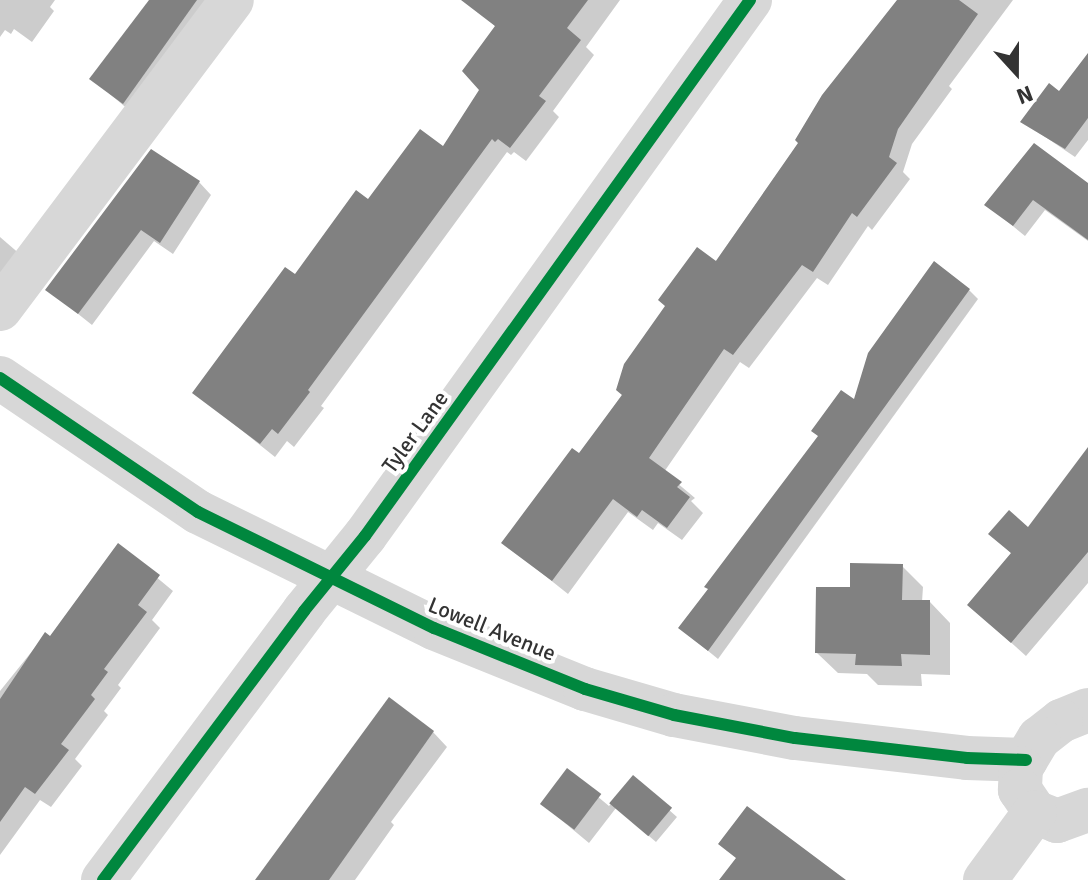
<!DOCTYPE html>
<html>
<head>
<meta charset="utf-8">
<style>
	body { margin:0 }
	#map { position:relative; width:1088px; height:880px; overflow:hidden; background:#fff; font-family:Signika,sans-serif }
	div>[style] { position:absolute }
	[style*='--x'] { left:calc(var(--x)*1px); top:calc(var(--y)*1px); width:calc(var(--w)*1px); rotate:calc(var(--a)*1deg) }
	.shadow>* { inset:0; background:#0003 }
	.building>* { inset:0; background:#818181; transform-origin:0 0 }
	.minor>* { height:44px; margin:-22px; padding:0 22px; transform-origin:22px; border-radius:22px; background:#d7d7d7 }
	.cycleway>* { height:12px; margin:-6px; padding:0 6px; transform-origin:6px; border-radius:6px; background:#00873e }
	span { translate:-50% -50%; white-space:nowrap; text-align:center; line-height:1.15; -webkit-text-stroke:8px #fff; paint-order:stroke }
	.street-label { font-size:22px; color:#333 }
	.north { position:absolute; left:976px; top:32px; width:80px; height:80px; -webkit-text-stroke:6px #fff; paint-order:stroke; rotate:159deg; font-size:22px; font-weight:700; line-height:32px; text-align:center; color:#333 }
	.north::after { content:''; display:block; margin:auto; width:28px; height:36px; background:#333; clip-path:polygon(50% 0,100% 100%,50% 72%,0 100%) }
</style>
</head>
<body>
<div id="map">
	<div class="shadow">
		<div style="clip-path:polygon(0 0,55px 0,50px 7px,54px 11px,32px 42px,14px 29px,11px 34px,5px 30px,0 37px)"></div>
		<div style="clip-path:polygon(151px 0,219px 0,136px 116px,92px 79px)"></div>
		<div style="clip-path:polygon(497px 0,620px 0,586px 47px,594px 55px,553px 111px,559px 117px,526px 161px,514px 152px,511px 155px,507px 152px,321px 406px,324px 408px,294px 447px,287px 441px,275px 457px,195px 393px,295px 277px,369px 202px,444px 149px,482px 90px,496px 27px,485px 16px)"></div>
		<div style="clip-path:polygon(899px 0,1013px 0,949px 86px,952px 89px,912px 144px,903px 172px,910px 179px,872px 230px,868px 226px,828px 285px,817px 278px,749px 368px,740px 362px,664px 472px,695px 498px,691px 501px,703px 513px,682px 540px,658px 523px,653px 530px,628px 512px,568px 594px,504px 543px,579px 456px)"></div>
		<div style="clip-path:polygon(1088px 56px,1088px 140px,1075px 157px,1023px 122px,1060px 94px)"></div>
		<div style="clip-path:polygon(199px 182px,211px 195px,173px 254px,154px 241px,92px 325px,48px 290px)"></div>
		<div style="clip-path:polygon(1088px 186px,1088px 241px,1045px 210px,1025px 236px,987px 205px)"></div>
		<div style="clip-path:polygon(0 237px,29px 262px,0 294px)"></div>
		<div style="clip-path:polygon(969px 290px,978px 299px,718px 659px,680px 628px,855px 402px)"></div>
		<div style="clip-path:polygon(1088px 449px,1088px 583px,1026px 656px,969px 605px,1013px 555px,991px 534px,1029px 530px)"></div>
		<div style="clip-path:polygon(119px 546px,173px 591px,152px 620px,160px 628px,118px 685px,121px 688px,104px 711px,108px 715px,75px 759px,82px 766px,51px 807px,40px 800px,0 855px,0 691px,45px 635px,50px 638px)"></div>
		<div style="clip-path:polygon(902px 566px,923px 587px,922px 602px,930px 602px,950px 623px,950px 675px,921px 674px,922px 686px,878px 685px,867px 674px,838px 673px,817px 653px,852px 589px)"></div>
		<div style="clip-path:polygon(433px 732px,447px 747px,391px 822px,394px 825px,355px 880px,259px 880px)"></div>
		<div style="clip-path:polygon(567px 771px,609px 806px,633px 778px,677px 817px,656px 842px,616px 808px,589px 843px,542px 804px)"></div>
	</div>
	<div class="building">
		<div style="clip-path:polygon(149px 0,197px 0,123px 104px,89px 79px)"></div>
		<div style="clip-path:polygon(461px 0,588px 0,567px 28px,581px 40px,539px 96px,546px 101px,510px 148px,498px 139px,495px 142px,492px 139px,308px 390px,310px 392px,278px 434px,272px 429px,260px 444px,192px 393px,285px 267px,295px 274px,356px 190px,368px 199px,420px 129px,443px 146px,479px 90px,462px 71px,495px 26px)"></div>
		<div style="clip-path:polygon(897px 0,959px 0,978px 14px,898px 129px,889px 157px,897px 163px,857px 217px,852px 213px,813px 272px,802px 265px,733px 355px,724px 349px,649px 458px,682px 482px,677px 487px,690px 497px,667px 528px,642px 510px,637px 517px,613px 499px,552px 581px,501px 543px,572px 448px,579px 453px,622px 395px,616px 390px,624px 364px,665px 306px,658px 300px,697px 247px,716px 261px,798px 143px,795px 140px,822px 95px)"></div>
		<div style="clip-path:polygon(1088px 53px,1088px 118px,1065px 149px,1020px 122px,1049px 83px,1059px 91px)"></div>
		<div style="clip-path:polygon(1034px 143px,1088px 183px,1088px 240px,1033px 200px,1013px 226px,984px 205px)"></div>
		<div style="clip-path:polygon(151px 149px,200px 181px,160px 243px,141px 230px,78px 314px,45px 290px)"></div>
		<div style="clip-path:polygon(934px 261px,970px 289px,708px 651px,678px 628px,708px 589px,704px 587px,818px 436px,811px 431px,841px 390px,854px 399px,868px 353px)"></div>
		<div style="clip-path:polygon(1088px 447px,1088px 552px,1011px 643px,967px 605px,1011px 553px,988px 534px,1009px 510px,1028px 527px)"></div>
		<div style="clip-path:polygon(118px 543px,160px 575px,138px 605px,147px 612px,104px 669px,108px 672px,91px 695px,95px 699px,61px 744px,69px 750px,35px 794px,25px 787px,0 822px,0 699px,45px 632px,50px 636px)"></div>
		<div style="clip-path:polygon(850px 563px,903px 564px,902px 600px,930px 600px,930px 655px,901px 654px,902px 666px,855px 665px,856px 654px,815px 653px,816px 587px,850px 587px)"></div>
		<div style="clip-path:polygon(389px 697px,434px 731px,329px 880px,255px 880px)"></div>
		<div style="left:567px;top:768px;width:43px;height:45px;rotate:37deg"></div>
		<div style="left:633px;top:775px;width:51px;height:37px;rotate:40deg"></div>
		<div style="clip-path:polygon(747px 806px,846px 880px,719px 880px,736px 858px,718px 844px)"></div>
	</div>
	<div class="minor">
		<div style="--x:0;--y:309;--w:386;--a:-53.1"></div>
		<div style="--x:0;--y:378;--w:239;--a:34.1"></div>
		<div style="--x:198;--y:512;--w:263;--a:26.2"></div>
		<div style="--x:434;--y:628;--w:163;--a:22"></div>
		<div style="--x:585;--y:689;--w:93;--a:16.3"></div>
		<div style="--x:674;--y:715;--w:123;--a:10.8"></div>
		<div style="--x:795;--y:738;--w:173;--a:6.6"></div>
		<div style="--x:967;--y:758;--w:59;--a:1.9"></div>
		<div style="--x:1088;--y:710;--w:29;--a:158"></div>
		<div style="--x:1061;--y:721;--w:28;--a:142"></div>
		<div style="--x:1039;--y:738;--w:35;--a:121"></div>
		<div style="--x:1021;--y:768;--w:22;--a:93"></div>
		<div style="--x:1020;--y:790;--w:27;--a:56"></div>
		<div style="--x:1035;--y:812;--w:24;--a:22"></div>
		<div style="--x:1057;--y:821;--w:33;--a:-20"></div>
		<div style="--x:103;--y:880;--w:336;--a:-53.2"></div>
		<div style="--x:304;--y:611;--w:97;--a:-50.9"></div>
		<div style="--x:365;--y:536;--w:660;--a:-54.31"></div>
		<div style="--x:985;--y:880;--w:84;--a:-53.7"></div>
	</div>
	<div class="cycleway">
		<div style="--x:0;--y:378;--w:239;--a:34.1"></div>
		<div style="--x:198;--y:512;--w:263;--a:26.2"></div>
		<div style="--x:434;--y:628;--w:163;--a:22"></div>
		<div style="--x:585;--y:689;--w:93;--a:16.3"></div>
		<div style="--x:674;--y:715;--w:123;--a:10.8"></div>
		<div style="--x:795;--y:738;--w:173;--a:6.6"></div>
		<div style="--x:967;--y:758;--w:59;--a:1.9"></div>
		<div style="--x:103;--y:880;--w:336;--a:-53.2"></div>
		<div style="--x:304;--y:611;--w:97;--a:-50.9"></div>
		<div style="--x:365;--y:536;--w:660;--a:-54.31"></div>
	</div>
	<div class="street-label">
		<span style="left:415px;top:432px;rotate:-54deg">Tyler Lane</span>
		<span style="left:492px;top:629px;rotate:22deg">Lowell Avenue</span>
	</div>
	<div class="north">N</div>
</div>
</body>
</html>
